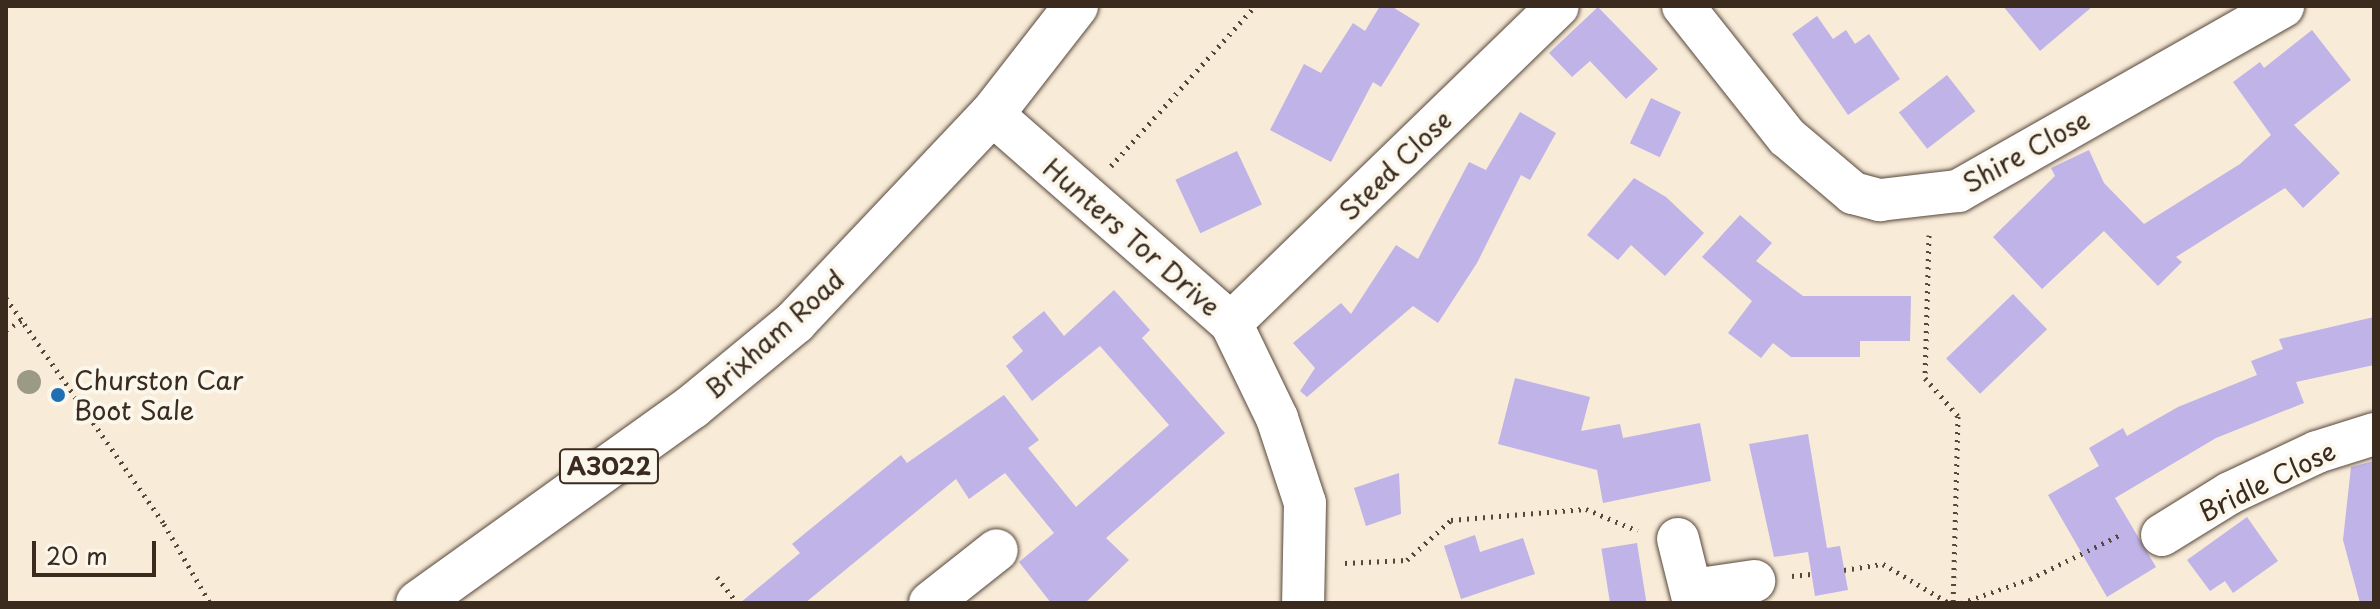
<!DOCTYPE html>
<html>
<head>
<meta charset="utf-8">
<style>
	body { margin:0 }
	#map { position:relative; width:2380px; height:609px; overflow:hidden; background:#f8ebd8; font-family:"Playpen Sans",sans-serif }
	div>[style] { position:absolute }
	[style*='--x'] { left:calc(var(--x)*1px); top:calc(var(--y)*1px); width:calc(var(--w)*1px); rotate:calc(var(--a)*1deg) }
	.building>* { inset:0; background:#bfb3e8; transform-origin:0 0 }
	.path>* { height:5px; margin-top:-2.5px; transform-origin:0; background:repeating-linear-gradient(90deg,#57473a 0 2px,transparent 0 8px) }
	.roads { filter:drop-shadow(0 0 2px #57473a) drop-shadow(0 0 2px #57473a) }
	.minor>* { height:42px; margin:-21px; padding:0 21px; transform-origin:21px; border-radius:21px; background:#fff }
	.primary>* { height:44px; margin:-22px; padding:0 22px; transform-origin:22px; border-radius:22px; background:#fff }
	.trees>* { width:24px; height:24px; margin:-12px; border-radius:50%; background:#9b9a84 }
	.dots>* { width:22px; height:22px; translate:-50% -50%; box-sizing:border-box; border:4px solid #fbf7ec; border-radius:50% }
	span { translate:-50% -50%; white-space:nowrap; text-align:center; line-height:1.15; -webkit-text-stroke:8px #fbf7ec; paint-order:stroke }
	.shield-label span { padding:2px 6px; background:#fbf7ec; border:2px solid; border-radius:6px; -webkit-text-stroke-width:0 }
	.shield-label { font-size:24px; color:#3b2a1e; font-weight:700 }
	.street-label { font-size:26px; color:#3b2a1e }
	.poi-label { font-size:26px; color:#3b2a1e }
	.left { translate:0 -50%; text-align:left }
	.frame { position:absolute; inset:0; border:8px solid #3b2a1e; pointer-events:none }
	.scale { position:absolute; left:32px; top:541px; width:124px; height:36px; box-sizing:border-box; border:4px solid #3b2a1e; border-top:0; padding-left:10px; font-size:24px; line-height:28px; white-space:nowrap; color:#3b2a1e; -webkit-text-stroke:6px #fbf7ec; paint-order:stroke }
</style>
</head>
<body>
<div id="map">
	<div class="building">
		<div style="clip-path:polygon(1380px 6px,1391px 6px,1420px 24px,1381px 87px,1373px 82px,1331px 162px,1270px 130px,1304px 64px,1321px 73px,1353px 23px,1365px 31px)"></div>
		<div style="clip-path:polygon(2003px 6px,2093px 6px,2040px 51px)"></div>
		<div style="clip-path:polygon(1598px 7px,1658px 69px,1626px 99px,1590px 61px,1572px 77px,1549px 53px)"></div>
		<div style="clip-path:polygon(1817px 16px,1833px 39px,1846px 30px,1855px 44px,1869px 34px,1900px 79px,1848px 115px,1792px 34px)"></div>
		<div style="clip-path:polygon(2312px 30px,2351px 80px,2294px 125px,2340px 173px,2303px 208px,2285px 188px,2176px 257px,2182px 262px,2158px 286px,2104px 231px,2042px 289px,1993px 237px,2055px 176px,2051px 168px,2089px 150px,2104px 183px,2144px 224px,2240px 164px,2271px 135px,2233px 82px,2260px 62px,2264px 68px)"></div>
		<div style="left:1947px;top:75px;width:46px;height:61px;rotate:52deg"></div>
		<div style="left:1651px;top:98px;width:33px;height:50px;rotate:25deg"></div>
		<div style="clip-path:polygon(1520px 112px,1556px 133px,1530px 180px,1521px 175px,1477px 263px,1438px 323px,1413px 306px,1307px 397px,1300px 391px,1315px 368px,1293px 343px,1341px 303px,1351px 314px,1396px 245px,1418px 259px,1469px 162px,1486px 170px)"></div>
		<div style="left:1237px;top:151px;width:59px;height:68px;rotate:65deg"></div>
		<div style="clip-path:polygon(1634px 178px,1666px 197px,1704px 233px,1665px 276px,1631px 245px,1618px 260px,1587px 235px)"></div>
		<div style="clip-path:polygon(1740px 215px,1772px 243px,1756px 261px,1803px 296px,1911px 296px,1910px 341px,1860px 341px,1860px 357px,1791px 357px,1773px 343px,1761px 358px,1728px 333px,1752px 301px,1702px 257px)"></div>
		<div style="clip-path:polygon(1114px 290px,1150px 330px,1142px 338px,1225px 433px,1106px 538px,1129px 560px,1085px 603px,1051px 603px,1019px 562px,1054px 533px,1005px 473px,969px 499px,956px 479px,805px 603px,740px 603px,800px 553px,792px 544px,901px 455px,907px 463px,1004px 395px,1039px 440px,1028px 448px,1076px 507px,1169px 425px,1100px 346px,1032px 401px,1006px 366px,1023px 351px,1012px 337px,1044px 311px,1064px 336px)"></div>
		<div style="left:2013px;top:294px;width:49px;height:93px;rotate:46deg"></div>
		<div style="clip-path:polygon(2374px 317px,2374px 365px,2296px 382px,2304px 403px,2216px 438px,2115px 498px,2156px 567px,2107px 597px,2048px 495px,2099px 466px,2089px 448px,2123px 428px,2127px 436px,2178px 407px,2257px 375px,2251px 361px,2283px 349px,2279px 339px)"></div>
		<div style="clip-path:polygon(1515px 378px,1590px 397px,1581px 431px,1620px 424px,1623px 438px,1700px 423px,1711px 481px,1603px 503px,1597px 470px,1498px 444px)"></div>
		<div style="clip-path:polygon(1808px 434px,1827px 548px,1840px 546px,1848px 590px,1815px 596px,1808px 552px,1774px 557px,1749px 444px)"></div>
		<div style="clip-path:polygon(2374px 461px,2374px 603px,2360px 603px,2343px 540px,2351px 467px)"></div>
		<div style="clip-path:polygon(1399px 473px,1401px 514px,1366px 526px,1354px 488px)"></div>
		<div style="clip-path:polygon(2247px 517px,2278px 561px,2233px 593px,2225px 581px,2210px 591px,2187px 560px)"></div>
		<div style="clip-path:polygon(1475px 535px,1480px 552px,1523px 538px,1535px 574px,1461px 599px,1444px 546px)"></div>
		<div style="left:1637px;top:543px;width:61px;height:36px;rotate:81deg"></div>
	</div>
	<div class="path">
		<div style="--x:1111;--y:166;--w:215;--a:-48"></div>
		<div style="--x:1929;--y:235;--w:143;--a:91.6"></div>
		<div style="--x:1925;--y:378;--w:50;--a:49"></div>
		<div style="--x:1958;--y:416;--w:187;--a:91.5"></div>
		<div style="--x:6;--y:298;--w:276;--a:55"></div>
		<div style="--x:164;--y:524;--w:91;--a:59.8"></div>
		<div style="--x:6;--y:330;--w:19;--a:-32"></div>
		<div style="--x:1345;--y:563;--w:62;--a:-2.8"></div>
		<div style="--x:1407;--y:560;--w:59;--a:-42.3"></div>
		<div style="--x:1451;--y:520;--w:135;--a:-4.7"></div>
		<div style="--x:1586;--y:509;--w:56;--a:22.9"></div>
		<div style="--x:1844;--y:570;--w:39;--a:-9"></div>
		<div style="--x:1883;--y:564;--w:77;--a:30.6"></div>
		<div style="--x:1792;--y:576;--w:19;--a:-6"></div>
		<div style="--x:717;--y:577;--w:33;--a:52"></div>
		<div style="--x:1961;--y:603;--w:73;--a:-19.2"></div>
		<div style="--x:2030;--y:579;--w:102;--a:-26.1"></div>
	</div>
	<div class="roads">
		<div class="minor">
			<div style="--x:1683;--y:6;--w:167;--a:51.6"></div>
			<div style="--x:1787;--y:137;--w:87;--a:40.3"></div>
			<div style="--x:1853;--y:193;--w:28;--a:15"></div>
			<div style="--x:1880;--y:200;--w:79;--a:-6.6"></div>
			<div style="--x:1958;--y:191;--w:374;--a:-29.6"></div>
			<div style="--x:992;--y:114;--w:317;--a:41.2"></div>
			<div style="--x:1231;--y:323;--w:106;--a:64.2"></div>
			<div style="--x:1277;--y:418;--w:89;--a:71.8"></div>
			<div style="--x:1305;--y:503;--w:100;--a:91.1"></div>
			<div style="--x:1231;--y:323;--w:455;--a:-44.1"></div>
			<div style="--x:2162;--y:535;--w:80;--a:-31.7"></div>
			<div style="--x:2230;--y:493;--w:96;--a:-25.2"></div>
			<div style="--x:2317;--y:452;--w:60;--a:-17.5"></div>
			<div style="--x:1678;--y:539;--w:66;--a:76"></div>
			<div style="--x:1693;--y:590;--w:62;--a:-8.4"></div>
			<div style="--x:930;--y:603;--w:85;--a:-38.3"></div>
		</div>
		<div class="primary">
			<div style="--x:418;--y:603;--w:337;--a:-35.6"></div>
			<div style="--x:692;--y:407;--w:134;--a:-39.5"></div>
			<div style="--x:795;--y:322;--w:286;--a:-46.6"></div>
			<div style="--x:992;--y:114;--w:137;--a:-52.1"></div>
		</div>
	</div>
	<div class="trees">
		<div style="left:29px;top:382px"></div>
	</div>
	<div class="dots">
		<div style="left:58px;top:395px;background:#1f6fb2"></div>
	</div>
	<div class="shield-label">
		<span style="left:609px;top:466px">A3022</span>
	</div>
	<div class="street-label">
		<span style="left:2026px;top:151px;rotate:-29deg">Shire Close</span>
		<span style="left:1395px;top:165px;rotate:-44deg">Steed Close</span>
		<span style="left:1132px;top:237px;rotate:41deg">Hunters Tor Drive</span>
		<span style="left:774px;top:334px;rotate:-42deg">Brixham Road</span>
		<span style="left:2267px;top:481px;rotate:-26deg">Bridle Close</span>
	</div>
	<div class="poi-label">
		<span class="left" style="left:74px;top:395px">Churston Car<br>Boot Sale</span>
	</div>
	<div class="frame"></div>
	<div class="scale">20 m</div>
</div>
</body>
</html>
